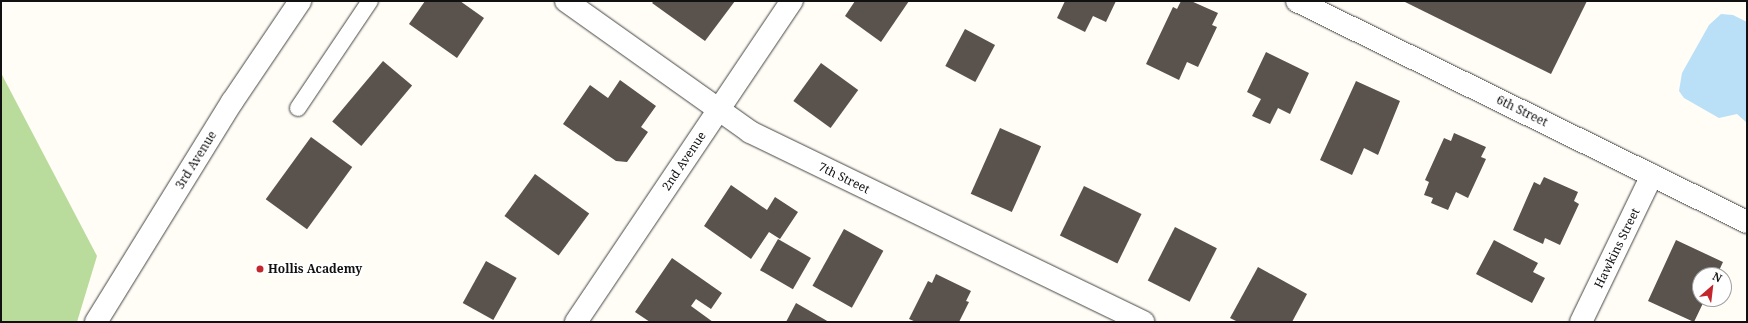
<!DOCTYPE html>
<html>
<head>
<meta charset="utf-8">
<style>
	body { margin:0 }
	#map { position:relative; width:1748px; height:323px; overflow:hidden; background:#fffdf5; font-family:"Noto Serif",serif }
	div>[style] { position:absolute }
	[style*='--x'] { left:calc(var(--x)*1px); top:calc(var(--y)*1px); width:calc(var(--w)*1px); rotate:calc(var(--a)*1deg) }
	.forest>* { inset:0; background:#b9dc9c }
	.water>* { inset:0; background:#b9e0f7 }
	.building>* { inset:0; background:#5a524d; transform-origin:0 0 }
	.roads { filter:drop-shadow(0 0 1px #444) drop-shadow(0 0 1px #444) }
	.service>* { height:16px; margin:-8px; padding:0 8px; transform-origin:8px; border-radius:8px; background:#fff }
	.minor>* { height:22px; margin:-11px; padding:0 11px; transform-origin:11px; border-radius:11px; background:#fff }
	.dots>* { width:11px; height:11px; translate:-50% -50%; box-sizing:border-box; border:2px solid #fff; border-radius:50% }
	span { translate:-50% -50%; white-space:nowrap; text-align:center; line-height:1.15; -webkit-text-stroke:4px #fff; paint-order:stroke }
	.street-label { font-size:12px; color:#111 }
	.poi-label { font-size:12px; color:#111; font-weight:700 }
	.left { translate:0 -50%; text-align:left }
	.frame { position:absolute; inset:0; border:2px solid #111; pointer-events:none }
	.north { position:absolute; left:1692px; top:267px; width:40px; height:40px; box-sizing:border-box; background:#fff; border:1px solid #a0a0a0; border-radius:50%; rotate:28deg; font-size:11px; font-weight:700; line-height:16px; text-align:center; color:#111 }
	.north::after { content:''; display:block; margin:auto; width:14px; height:18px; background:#c4262e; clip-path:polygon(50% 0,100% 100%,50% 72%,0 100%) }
</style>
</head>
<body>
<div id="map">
	<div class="forest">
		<div style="clip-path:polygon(1px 73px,97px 256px,77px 322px,1px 322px)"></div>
	</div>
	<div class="water">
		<div style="clip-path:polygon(1721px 14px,1733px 15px,1747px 22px,1747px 123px,1737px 114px,1719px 118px,1684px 98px,1679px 91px,1682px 73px,1709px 25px)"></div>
	</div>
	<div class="building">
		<div style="clip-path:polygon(425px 1px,460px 1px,484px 18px,457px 58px,409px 24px)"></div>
		<div style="clip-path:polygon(654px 1px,735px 1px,705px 41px,652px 3px)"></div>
		<div style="clip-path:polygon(855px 1px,909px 1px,881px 42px,845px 16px)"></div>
		<div style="clip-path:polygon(1065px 1px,1116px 1px,1106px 22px,1093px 16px,1085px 32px,1057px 18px)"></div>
		<div style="clip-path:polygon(1181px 1px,1191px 1px,1218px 13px,1212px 25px,1217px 27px,1198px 67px,1187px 62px,1179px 80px,1146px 64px,1173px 7px,1177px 9px)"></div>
		<div style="clip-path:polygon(1403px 1px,1587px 1px,1551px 74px)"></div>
		<div style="left:965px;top:29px;width:34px;height:42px;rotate:28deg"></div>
		<div style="clip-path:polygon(1266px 52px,1309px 73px,1290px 114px,1278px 108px,1270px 124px,1252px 116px,1261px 99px,1247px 92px)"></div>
		<div style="left:383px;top:61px;width:38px;height:79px;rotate:40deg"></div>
		<div style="left:821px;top:63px;width:46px;height:47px;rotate:36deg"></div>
		<div style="clip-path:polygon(620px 80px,656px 106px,641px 127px,648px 132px,627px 162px,616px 161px,563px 124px,590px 85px,608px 98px)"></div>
		<div style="clip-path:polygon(1356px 81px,1400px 101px,1378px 155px,1364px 148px,1352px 175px,1320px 160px)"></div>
		<div style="left:1000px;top:128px;width:45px;height:72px;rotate:24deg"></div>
		<div style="clip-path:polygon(1454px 133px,1486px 147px,1481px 157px,1486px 159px,1468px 198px,1456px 192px,1448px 210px,1431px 203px,1433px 198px,1424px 195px,1429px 182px,1425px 180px,1444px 138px,1451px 141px)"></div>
		<div style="left:311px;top:137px;width:51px;height:77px;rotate:36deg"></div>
		<div style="left:535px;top:174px;width:67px;height:52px;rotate:36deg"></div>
		<div style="clip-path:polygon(1544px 177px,1578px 192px,1574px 201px,1579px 204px,1560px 245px,1545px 238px,1543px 244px,1513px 230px,1534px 182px,1540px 185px)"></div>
		<div style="clip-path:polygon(731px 185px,767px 210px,775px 197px,798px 212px,780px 239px,769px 232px,751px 259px,704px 226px)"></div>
		<div style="left:1084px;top:186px;width:64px;height:55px;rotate:26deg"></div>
		<div style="left:1175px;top:227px;width:47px;height:60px;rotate:27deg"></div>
		<div style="left:844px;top:229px;width:45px;height:65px;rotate:29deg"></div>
		<div style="left:778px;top:239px;width:38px;height:36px;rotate:30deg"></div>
		<div style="clip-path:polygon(1494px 240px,1538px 263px,1533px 272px,1545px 278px,1532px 303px,1476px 274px)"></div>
		<div style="clip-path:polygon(1676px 240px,1723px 262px,1717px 275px,1700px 275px,1700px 299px,1705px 299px,1694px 322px,1648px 301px)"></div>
		<div style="clip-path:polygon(672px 258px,722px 293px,711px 309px,696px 299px,691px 306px,713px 322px,650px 322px,635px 312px)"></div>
		<div style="left:486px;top:261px;width:35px;height:48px;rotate:29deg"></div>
		<div style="clip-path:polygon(1258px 267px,1307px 294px,1292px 322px,1238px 322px,1230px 318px)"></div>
		<div style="clip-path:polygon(936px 274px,971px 291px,966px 301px,969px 302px,959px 322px,916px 322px,909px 319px,928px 281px,932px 283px)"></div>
		<div style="clip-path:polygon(796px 303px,829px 322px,786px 322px)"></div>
	</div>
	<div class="roads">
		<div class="service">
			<div style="--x:298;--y:108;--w:129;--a:-56.1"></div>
		</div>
		<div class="minor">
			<div style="--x:566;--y:1;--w:226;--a:35.4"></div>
			<div style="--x:750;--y:132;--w:437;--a:25.8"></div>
			<div style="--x:1297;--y:1;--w:501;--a:26.16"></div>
			<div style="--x:96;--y:322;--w:259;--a:-58.3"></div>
			<div style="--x:232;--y:102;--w:122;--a:-56"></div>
			<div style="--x:576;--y:322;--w:387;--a:-56.1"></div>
			<div style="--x:1581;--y:322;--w:163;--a:-64.2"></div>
		</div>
	</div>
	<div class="dots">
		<div style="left:260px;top:269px;background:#c4262e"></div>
	</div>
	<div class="street-label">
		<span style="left:1522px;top:111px;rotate:26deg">6th Street</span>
		<span style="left:196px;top:160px;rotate:-58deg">3rd Avenue</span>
		<span style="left:684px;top:161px;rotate:-56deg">2nd Avenue</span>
		<span style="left:844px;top:178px;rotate:26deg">7th Street</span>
		<span style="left:1617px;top:248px;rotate:-64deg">Hawkins Street</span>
	</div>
	<div class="poi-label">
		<span class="left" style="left:268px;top:269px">Hollis Academy</span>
	</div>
	<div class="frame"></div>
	<div class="north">N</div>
</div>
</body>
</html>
